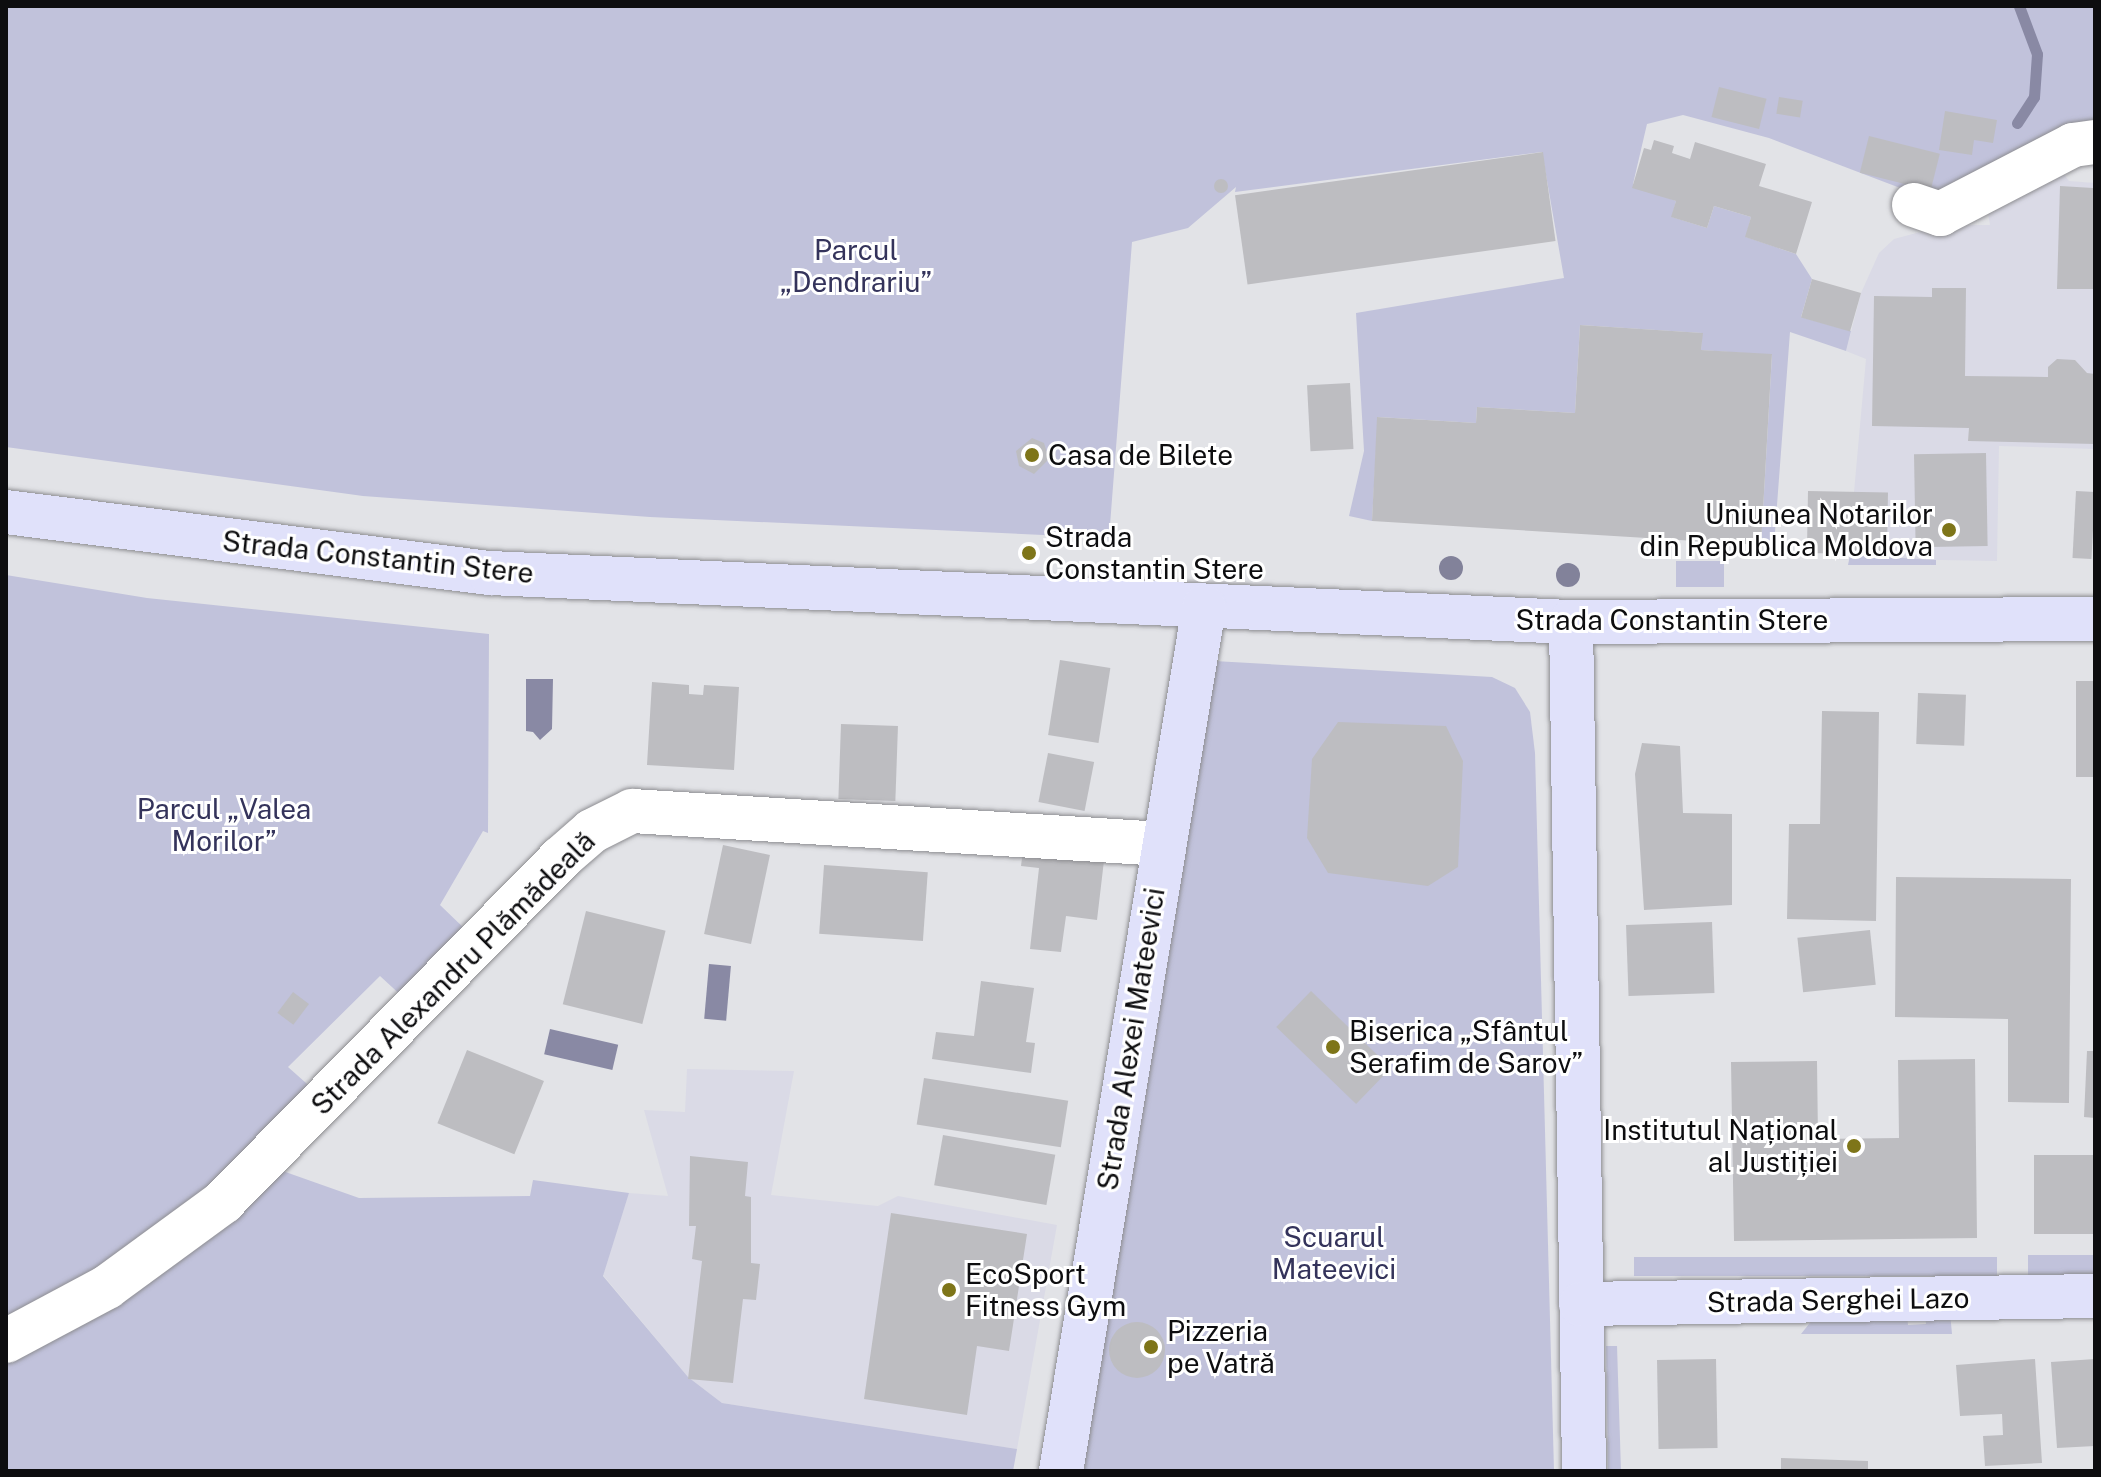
<!DOCTYPE html>
<html>
<head>
<meta charset="utf-8">
<style>
	body { margin:0 }
	#map { position:relative; width:2101px; height:1477px; overflow:hidden; background:#e2e3e7; font-family:"Public Sans",sans-serif }
	div>[style] { position:absolute }
	[style*='--x'] { left:calc(var(--x)*1px); top:calc(var(--y)*1px); width:calc(var(--w)*1px); rotate:calc(var(--a)*1deg) }
	.built>* { inset:0; background:#dadae6 }
	.green>* { inset:0; background:#c1c2db; transform-origin:0 0 }
	.water>* { inset:0; background:#8989a4; transform-origin:0 0 }
	.stream>* { height:11px; margin:-5.5px; padding:0 5.5px; transform-origin:5.5px; border-radius:5.5px; background:#8989a4 }
	.building>* { inset:0; background:#bdbdc1; transform-origin:0 0 }
	.round { border-radius:50% }
	.roads { filter:drop-shadow(0 0 2px #8d8d91) drop-shadow(0 0 2px #8d8d91) }
	.minor>* { height:44px; margin:-22px; padding:0 22px; transform-origin:22px; border-radius:22px; background:#fff }
	.major>* { height:44px; margin:-22px; padding:0 22px; transform-origin:22px; border-radius:22px; background:#e0e1fa }
	.trees>* { width:24px; height:24px; margin:-12px; border-radius:50%; background:#82829a }
	.dots>* { width:22px; height:22px; translate:-50% -50%; box-sizing:border-box; border:4px solid #fff; border-radius:50% }
	span { translate:-50% -50%; white-space:nowrap; text-align:center; line-height:1.15; -webkit-text-stroke:6px #fff; paint-order:stroke }
	.park-label { font-size:28px; color:#34335b }
	.poi-label { font-size:28px; color:#0d0d0f }
	.left { translate:0 -50%; text-align:left }
	.right { translate:-100% -50%; text-align:right }
	.street-label { font-size:28px; color:#0d0d0f }
	.frame { position:absolute; inset:0; border:8px solid #0d0d0f; pointer-events:none }
</style>
</head>
<body>
<div id="map">
	<div class="built">
		<div style="clip-path:polygon(2059px 167px,2069px 181px,2095px 183px,2095px 449px,1999px 446px,1997px 561px,1886px 559px,1854px 492px,1866px 359px,1846px 351px,1861px 293px,1879px 253px,1894px 239px,1946px 225px,1990px 225px,1988px 213px)"></div>
		<div style="clip-path:polygon(687px 1069px,794px 1071px,771px 1195px,878px 1206px,898px 1196px,1057px 1225px,1017px 1449px,722px 1403px,688px 1377px,603px 1275px,629px 1193px,668px 1196px,644px 1110px,685px 1112px)"></div>
	</div>
	<div class="green">
		<div style="clip-path:polygon(6px 6px,2095px 6px,2095px 127px,1937px 202px,1769px 138px,1683px 115px,1647px 124px,1633px 184px,1676px 201px,1672px 217px,1707px 228px,1714px 206px,1751px 217px,1746px 237px,1796px 254px,1812px 279px,1801px 317px,1851px 331px,1846px 351px,1790px 332px,1774px 545px,1761px 545px,1772px 355px,1701px 350px,1702px 333px,1580px 325px,1575px 413px,1477px 407px,1476px 423px,1378px 417px,1372px 521px,1349px 516px,1364px 451px,1356px 313px,1564px 278px,1542px 152px,1235px 192px,1236px 187px,1188px 228px,1132px 242px,1109px 538px,650px 517px,363px 496px,6px 447px)"></div>
		<div style="clip-path:polygon(1850px 555px,1936px 560px,1936px 565px,1848px 565px)"></div>
		<div style="left:1676px;top:561px;width:48px;height:26px"></div>
		<div style="clip-path:polygon(6px 575px,147px 598px,489px 634px,488px 833px,483px 831px,440px 905px,467px 931px,405px 999px,380px 976px,288px 1067px,315px 1091px,277px 1169px,359px 1198px,530px 1196px,533px 1180px,629px 1193px,603px 1276px,688px 1377px,722px 1403px,1017px 1449px,1013px 1471px,6px 1471px)"></div>
		<div style="clip-path:polygon(1214px 661px,1492px 677px,1515px 688px,1530px 712px,1535px 753px,1554px 1471px,1082px 1471px)"></div>
		<div style="left:2095px;top:1255px;width:20px;height:67px;rotate:90deg"></div>
		<div style="left:1997px;top:1257px;width:19px;height:363px;rotate:90deg"></div>
		<div style="clip-path:polygon(1950px 1312px,1952px 1334px,1801px 1334px,1817px 1314px,1907px 1313px,1908px 1325px,1926px 1324px,1925px 1313px)"></div>
		<div style="clip-path:polygon(1606px 1346px,1617px 1346px,1621px 1471px,1608px 1471px)"></div>
	</div>
	<div class="water">
		<div style="clip-path:polygon(526px 679px,553px 679px,552px 729px,540px 740px,533px 732px,526px 731px)"></div>
		<div style="left:709px;top:964px;width:22px;height:55px;rotate:5deg"></div>
		<div style="left:550px;top:1029px;width:70px;height:26px;rotate:13deg"></div>
	</div>
	<div class="stream">
		<div style="--x:2017;--y:123;--w:31;--a:-57"></div>
		<div style="--x:2034;--y:97;--w:43;--a:-86"></div>
		<div style="--x:2037;--y:54;--w:51;--a:-110.6"></div>
	</div>
	<div class="building">
		<div style="left:1719px;top:87px;width:49px;height:31px;rotate:14deg"></div>
		<div style="left:1779px;top:97px;width:24px;height:17px;rotate:9deg"></div>
		<div style="clip-path:polygon(1945px 111px,1997px 120px,1993px 143px,1974px 140px,1972px 155px,1939px 150px)"></div>
		<div style="left:1869px;top:136px;width:73px;height:38px;rotate:14deg"></div>
		<div style="clip-path:polygon(1654px 140px,1674px 146px,1672px 153px,1690px 159px,1695px 142px,1766px 164px,1759px 186px,1812px 202px,1796px 254px,1745px 237px,1751px 217px,1714px 206px,1707px 228px,1671px 217px,1676px 201px,1632px 188px,1644px 148px,1651px 150px)"></div>
		<div style="left:1543px;top:152px;width:90px;height:311px;rotate:82deg"></div>
		<div class="round" style="left:1214px;top:179px;width:14px;height:14px"></div>
		<div style="clip-path:polygon(2060px 186px,2093px 188px,2095px 289px,2057px 289px)"></div>
		<div style="left:1812px;top:279px;width:51px;height:40px;rotate:16deg"></div>
		<div style="clip-path:polygon(1932px 288px,1966px 288px,1965px 376px,2048px 377px,2048px 367px,2057px 359px,2075px 360px,2087px 373px,2095px 374px,2095px 444px,1968px 441px,1969px 428px,1872px 426px,1874px 296px,1932px 297px)"></div>
		<div style="clip-path:polygon(1580px 325px,1703px 333px,1701px 350px,1772px 354px,1761px 545px,1372px 521px,1377px 417px,1476px 423px,1477px 407px,1575px 413px)"></div>
		<div style="left:1350px;top:383px;width:66px;height:43px;rotate:87deg"></div>
		<div style="clip-path:polygon(1032px 438px,1044px 443px,1049px 459px,1034px 474px,1019px 466px,1016px 451px)"></div>
		<div style="left:1986px;top:453px;width:93px;height:72px;rotate:89deg"></div>
		<div style="left:1808px;top:491px;width:80px;height:62px;rotate:1deg"></div>
		<div style="left:2076px;top:491px;width:19px;height:67px;rotate:3deg"></div>
		<div style="left:1060px;top:660px;width:51px;height:76px;rotate:9deg"></div>
		<div style="left:2076px;top:681px;width:19px;height:96px"></div>
		<div style="clip-path:polygon(652px 682px,689px 685px,689px 694px,703px 695px,704px 685px,739px 687px,734px 770px,647px 765px)"></div>
		<div style="left:1918px;top:693px;width:48px;height:51px;rotate:2deg"></div>
		<div style="clip-path:polygon(1822px 711px,1879px 712px,1876px 921px,1787px 919px,1789px 824px,1820px 824px)"></div>
		<div style="clip-path:polygon(1338px 722px,1446px 726px,1463px 761px,1458px 867px,1428px 886px,1328px 873px,1307px 838px,1312px 759px)"></div>
		<div style="left:841px;top:724px;width:57px;height:75px;rotate:2deg"></div>
		<div style="clip-path:polygon(1642px 743px,1680px 746px,1683px 813px,1732px 814px,1732px 905px,1644px 910px,1635px 774px)"></div>
		<div style="left:1048px;top:753px;width:47px;height:50px;rotate:11deg"></div>
		<div style="clip-path:polygon(1024px 842px,1105px 852px,1097px 920px,1066px 916px,1061px 952px,1030px 949px,1039px 868px,1021px 866px)"></div>
		<div style="left:723px;top:845px;width:48px;height:91px;rotate:12deg"></div>
		<div style="left:824px;top:865px;width:104px;height:69px;rotate:4deg"></div>
		<div style="clip-path:polygon(1896px 877px,2071px 879px,2069px 1103px,2008px 1102px,2008px 1019px,1895px 1017px)"></div>
		<div style="left:586px;top:911px;width:82px;height:96px;rotate:14deg"></div>
		<div style="left:1712px;top:922px;width:71px;height:86px;rotate:88deg"></div>
		<div style="left:1870px;top:930px;width:55px;height:73px;rotate:84deg"></div>
		<div style="clip-path:polygon(981px 981px,1034px 988px,1026px 1042px,1035px 1043px,1031px 1073px,932px 1059px,936px 1032px,974px 1036px)"></div>
		<div style="left:1311px;top:991px;width:111px;height:50px;rotate:44deg"></div>
		<div style="left:293px;top:992px;width:20px;height:26px;rotate:37deg"></div>
		<div style="left:467px;top:1050px;width:83px;height:79px;rotate:22deg"></div>
		<div style="clip-path:polygon(2087px 1051px,2095px 1051px,2095px 1118px,2084px 1117px)"></div>
		<div style="clip-path:polygon(1975px 1059px,1977px 1238px,1734px 1241px,1731px 1062px,1817px 1061px,1818px 1139px,1899px 1138px,1898px 1060px)"></div>
		<div style="left:924px;top:1078px;width:146px;height:47px;rotate:9deg"></div>
		<div style="left:943px;top:1135px;width:114px;height:51px;rotate:10deg"></div>
		<div style="left:2095px;top:1155px;width:79px;height:61px;rotate:90deg"></div>
		<div style="clip-path:polygon(690px 1156px,748px 1162px,745px 1196px,751px 1197px,751px 1263px,760px 1264px,756px 1300px,743px 1299px,733px 1383px,688px 1379px,702px 1261px,692px 1259px,696px 1226px,689px 1226px)"></div>
		<div style="clip-path:polygon(891px 1213px,1027px 1234px,1009px 1351px,977px 1346px,967px 1415px,864px 1399px)"></div>
		<div class="round" style="left:1109px;top:1322px;width:56px;height:56px"></div>
		<div style="left:1716px;top:1359px;width:89px;height:59px;rotate:89deg"></div>
		<div style="clip-path:polygon(2035px 1359px,2042px 1463px,1985px 1466px,1983px 1436px,2003px 1435px,2002px 1414px,1960px 1416px,1956px 1365px)"></div>
		<div style="clip-path:polygon(2095px 1359px,2095px 1446px,2057px 1448px,2051px 1362px)"></div>
		<div style="clip-path:polygon(1781px 1458px,1868px 1461px,1868px 1471px,1781px 1471px)"></div>
	</div>
	<div class="roads">
		<div class="minor">
			<div style="--x:1914;--y:205;--w:28;--a:19"></div>
			<div style="--x:1940;--y:214;--w:150;--a:-27.4"></div>
			<div style="--x:2073;--y:145;--w:22;--a:-8"></div>
			<div style="--x:6;--y:1341;--w:115;--a:-28.1"></div>
			<div style="--x:107;--y:1287;--w:144;--a:-36.2"></div>
			<div style="--x:223;--y:1202;--w:482;--a:-45.5"></div>
			<div style="--x:561;--y:858;--w:41;--a:-41.1"></div>
			<div style="--x:592;--y:831;--w:45;--a:-26.6"></div>
			<div style="--x:632;--y:811;--w:532;--a:3.56"></div>
		</div>
		<div class="major">
			<div style="--x:6;--y:512;--w:488;--a:7.2"></div>
			<div style="--x:490;--y:573;--w:1082;--a:2.6"></div>
			<div style="--x:1571;--y:622;--w:524;--a:-0.33"></div>
			<div style="--x:1571;--y:622;--w:849;--a:89.12"></div>
			<div style="--x:1581;--y:1304;--w:514;--a:-0.89"></div>
			<div style="--x:1061;--y:1471;--w:876;--a:-80.6"></div>
		</div>
	</div>
	<div class="trees">
		<div style="left:1451px;top:568px"></div>
		<div style="left:1568px;top:575px"></div>
	</div>
	<div class="dots">
		<div style="left:1032px;top:455px;background:#7e7519"></div>
		<div style="left:1949px;top:530px;background:#7e7519"></div>
		<div style="left:1029px;top:553px;background:#7e7519"></div>
		<div style="left:1333px;top:1047px;background:#7e7519"></div>
		<div style="left:1854px;top:1146px;background:#7e7519"></div>
		<div style="left:949px;top:1290px;background:#7e7519"></div>
		<div style="left:1151px;top:1347px;background:#7e7519"></div>
	</div>
	<div class="park-label">
		<span style="left:856px;top:266px">Parcul<br>„Dendrariu”</span>
		<span style="left:224px;top:825px">Parcul „Valea<br>Morilor”</span>
		<span style="left:1334px;top:1253px">Scuarul<br>Mateevici</span>
	</div>
	<div class="poi-label">
		<span class="left" style="left:1048px;top:455px">Casa de Bilete</span>
		<span class="right" style="left:1933px;top:530px">Uniunea Notarilor<br>din Republica Moldova</span>
		<span class="left" style="left:1045px;top:553px">Strada<br>Constantin Stere</span>
		<span class="left" style="left:1349px;top:1047px">Biserica „Sfântul<br>Serafim de Sarov”</span>
		<span class="right" style="left:1838px;top:1146px">Institutul Național<br>al Justiției</span>
		<span class="left" style="left:965px;top:1290px">EcoSport<br>Fitness Gym</span>
		<span class="left" style="left:1167px;top:1347px">Pizzeria<br>pe Vatră</span>
	</div>
	<div class="street-label">
		<span style="left:378px;top:557px;rotate:6deg">Strada Constantin Stere</span>
		<span style="left:1672px;top:620px">Strada Constantin Stere</span>
		<span style="left:453px;top:973px;rotate:-45deg">Strada Alexandru Plămădeală</span>
		<span style="left:1131px;top:1039px;rotate:-81deg">Strada Alexei Mateevici</span>
		<span style="left:1838px;top:1300px;rotate:-1deg">Strada Serghei Lazo</span>
	</div>
	<div class="frame"></div>
</div>
</body>
</html>
